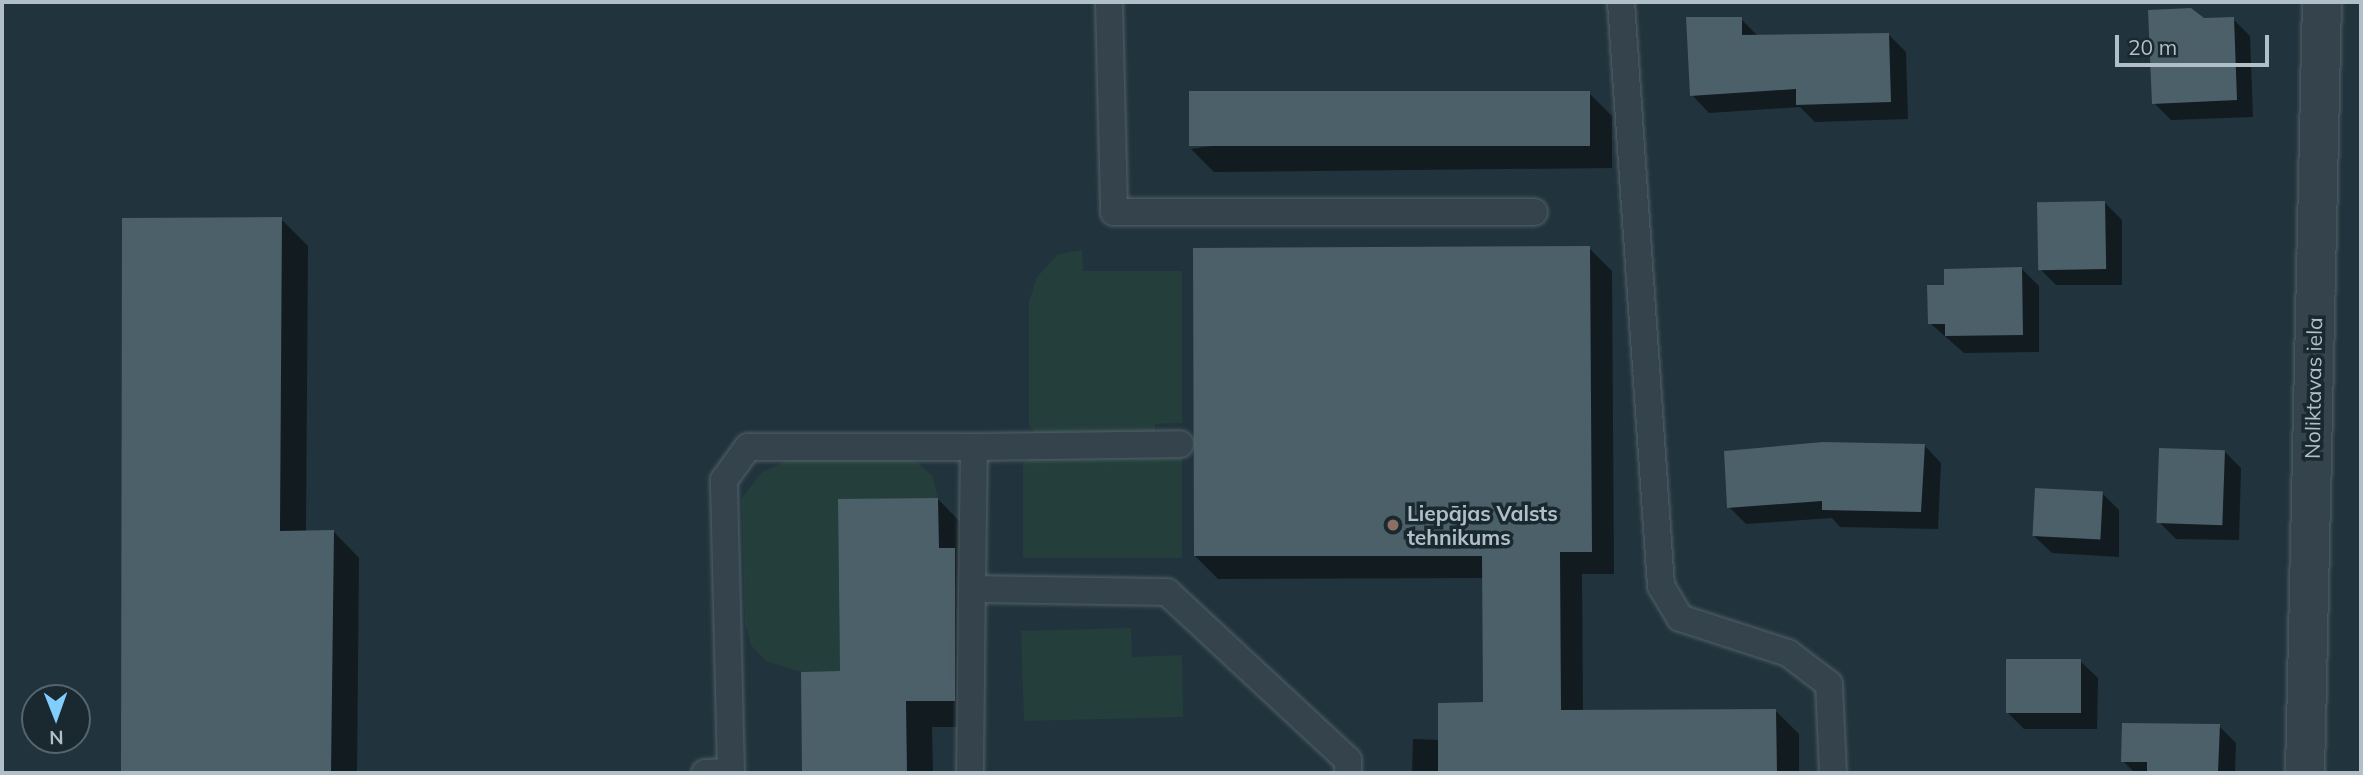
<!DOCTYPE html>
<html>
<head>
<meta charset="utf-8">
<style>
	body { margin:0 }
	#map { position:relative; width:2363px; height:775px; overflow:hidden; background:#21333c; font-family:Mulish,sans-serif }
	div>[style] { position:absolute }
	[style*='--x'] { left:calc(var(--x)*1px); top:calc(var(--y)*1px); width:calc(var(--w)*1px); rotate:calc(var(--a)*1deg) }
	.green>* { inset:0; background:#243f3b }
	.shadow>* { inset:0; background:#0007 }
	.building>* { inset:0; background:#4c606a; transform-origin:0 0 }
	.roads { filter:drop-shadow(0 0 2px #536269) drop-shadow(0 0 2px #536269) }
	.lane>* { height:26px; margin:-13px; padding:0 13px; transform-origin:13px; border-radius:13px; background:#35444c }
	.street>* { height:38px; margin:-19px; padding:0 19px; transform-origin:19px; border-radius:19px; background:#35444c }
	.dots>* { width:19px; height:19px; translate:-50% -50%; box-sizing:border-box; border:4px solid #1a2930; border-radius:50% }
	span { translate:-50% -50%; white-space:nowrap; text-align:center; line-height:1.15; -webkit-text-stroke:7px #1a2930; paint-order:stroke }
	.street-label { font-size:21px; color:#b0bfc8 }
	.poi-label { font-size:21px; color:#b0bfc8; font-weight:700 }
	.left { translate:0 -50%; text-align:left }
	.frame { position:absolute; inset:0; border:4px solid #b0bfc8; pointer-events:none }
	.north { position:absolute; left:21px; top:684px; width:70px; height:70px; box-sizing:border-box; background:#1a2930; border:2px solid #56656d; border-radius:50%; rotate:179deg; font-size:19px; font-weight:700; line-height:28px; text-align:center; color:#b0bfc8 }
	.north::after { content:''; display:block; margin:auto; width:24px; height:32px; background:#81cdfc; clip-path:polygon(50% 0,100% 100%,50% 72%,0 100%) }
	.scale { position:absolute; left:2115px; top:35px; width:154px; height:32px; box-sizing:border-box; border:4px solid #b0bfc8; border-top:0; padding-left:9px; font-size:21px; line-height:24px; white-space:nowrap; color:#b0bfc8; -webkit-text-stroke:5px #1a2930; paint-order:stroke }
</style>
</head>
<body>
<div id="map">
	<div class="green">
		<div style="clip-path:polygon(1082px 250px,1083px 271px,1182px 271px,1182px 423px,1155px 424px,1155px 435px,1038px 435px,1029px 426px,1029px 302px,1037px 277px,1058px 254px)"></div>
		<div style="clip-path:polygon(1182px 452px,1182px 558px,1023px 558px,1023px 463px,1042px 453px)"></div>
		<div style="clip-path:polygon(789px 459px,913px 459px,932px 475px,938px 498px,838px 500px,840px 671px,801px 672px,766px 661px,751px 645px,745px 623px,742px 498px,761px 473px)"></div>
		<div style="clip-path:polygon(1131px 628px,1132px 657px,1182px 655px,1183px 717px,1024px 721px,1021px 631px)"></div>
	</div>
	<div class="shadow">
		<div style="clip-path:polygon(1741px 19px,1758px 36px,1889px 35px,1906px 52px,1908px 119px,1815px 122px,1800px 107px,1709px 113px,1692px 95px)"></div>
		<div style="clip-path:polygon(2233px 19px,2250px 36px,2253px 117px,2171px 120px,2154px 103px,2204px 20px)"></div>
		<div style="clip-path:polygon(1589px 93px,1612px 116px,1612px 168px,1214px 172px,1191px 149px)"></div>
		<div style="clip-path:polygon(2105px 203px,2122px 220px,2122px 285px,2056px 285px,2039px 268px)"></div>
		<div style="clip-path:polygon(123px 219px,281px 219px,308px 246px,306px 532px,333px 531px,359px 558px,357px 773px,123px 773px)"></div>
		<div style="clip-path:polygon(1589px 248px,1612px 271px,1614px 574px,1582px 574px,1583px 712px,1776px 711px,1799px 734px,1799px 773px,1412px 773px,1413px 739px,1440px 740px,1485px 704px,1484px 578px,1218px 579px,1195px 556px)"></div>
		<div style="clip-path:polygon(2022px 269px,2039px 286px,2039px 352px,1964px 353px,1930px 323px,1945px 287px)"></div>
		<div style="clip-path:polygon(1924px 445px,1941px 463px,1938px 529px,1840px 527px,1832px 518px,1746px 524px,1729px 507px)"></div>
		<div style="clip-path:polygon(2224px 451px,2241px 468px,2239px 540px,2176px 539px,2159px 522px)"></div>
		<div style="clip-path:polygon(2102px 493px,2119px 510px,2119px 557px,2052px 553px,2034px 536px)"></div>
		<div style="clip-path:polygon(938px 499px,964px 526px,981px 727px,932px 727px,933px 773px,803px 773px,802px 674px,842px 673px)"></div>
		<div style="clip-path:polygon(2080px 661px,2098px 678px,2097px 729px,2024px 729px,2007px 712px)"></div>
		<div style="clip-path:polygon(2219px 726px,2236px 743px,2235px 773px,2135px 773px,2123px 761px)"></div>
	</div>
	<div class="building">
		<div style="clip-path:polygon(2191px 8px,2204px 18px,2234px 17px,2237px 100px,2152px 104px,2148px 10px)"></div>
		<div style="clip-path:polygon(1686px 17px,1742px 17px,1742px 35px,1889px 33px,1891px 102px,1796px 105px,1796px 89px,1690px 96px)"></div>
		<div style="left:1590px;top:91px;width:55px;height:401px;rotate:90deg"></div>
		<div style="left:2105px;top:201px;width:68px;height:68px;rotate:89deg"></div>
		<div style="clip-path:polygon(282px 217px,280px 531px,334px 530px,331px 773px,121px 773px,122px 218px)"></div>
		<div style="clip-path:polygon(1590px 246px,1592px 552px,1560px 552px,1561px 710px,1776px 709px,1777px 773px,1438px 773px,1438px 703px,1483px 702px,1482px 556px,1194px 556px,1193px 248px)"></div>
		<div style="clip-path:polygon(2022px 267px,2023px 335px,1945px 336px,1945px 324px,1928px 324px,1927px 285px,1944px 285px,1944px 269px)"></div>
		<div style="clip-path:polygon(1823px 442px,1925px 444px,1921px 512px,1822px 510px,1822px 501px,1727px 508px,1724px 451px)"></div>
		<div style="left:2159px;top:448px;width:66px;height:75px;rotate:2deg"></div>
		<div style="left:2035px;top:488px;width:68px;height:48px;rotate:3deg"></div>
		<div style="clip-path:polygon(938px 498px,939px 548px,955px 548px,955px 701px,906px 701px,907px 773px,802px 773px,801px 672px,840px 671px,838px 499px)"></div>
		<div style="left:2081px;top:659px;width:54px;height:75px;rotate:90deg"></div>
		<div style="clip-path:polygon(2122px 723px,2220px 724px,2218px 773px,2147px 773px,2147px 762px,2121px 762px)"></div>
	</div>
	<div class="roads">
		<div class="lane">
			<div style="--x:1109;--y:2;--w:210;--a:88.6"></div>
			<div style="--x:1114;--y:212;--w:420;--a:0"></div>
			<div style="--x:1621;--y:2;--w:585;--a:86.08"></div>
			<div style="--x:1661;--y:586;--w:37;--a:59"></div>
			<div style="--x:1680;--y:618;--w:114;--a:18"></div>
			<div style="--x:1788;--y:653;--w:51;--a:37.1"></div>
			<div style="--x:1829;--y:684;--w:89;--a:87.4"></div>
			<div style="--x:974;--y:447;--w:206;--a:-0.8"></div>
			<div style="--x:705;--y:773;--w:26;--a:-2"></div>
			<div style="--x:731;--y:772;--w:292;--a:-91.4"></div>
			<div style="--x:724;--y:480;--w:41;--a:-54"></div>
			<div style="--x:748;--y:447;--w:226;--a:0"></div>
			<div style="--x:974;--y:447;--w:142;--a:90.8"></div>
			<div style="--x:972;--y:589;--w:195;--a:0.9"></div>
			<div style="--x:1167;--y:592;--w:247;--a:42.9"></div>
			<div style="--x:1348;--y:760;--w:13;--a:90"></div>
			<div style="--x:970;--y:773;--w:184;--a:-89.4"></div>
		</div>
		<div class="street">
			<div style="--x:2305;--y:773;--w:771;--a:-88.74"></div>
		</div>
	</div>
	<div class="dots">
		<div style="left:1393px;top:525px;background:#8d6e63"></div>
	</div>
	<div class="street-label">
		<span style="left:2313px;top:388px;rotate:-89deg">Noliktavas iela</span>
	</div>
	<div class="poi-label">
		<span class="left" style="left:1407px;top:525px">Liepājas Valsts<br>tehnikums</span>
	</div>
	<div class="frame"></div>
	<div class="north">N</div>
	<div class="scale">20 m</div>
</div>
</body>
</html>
